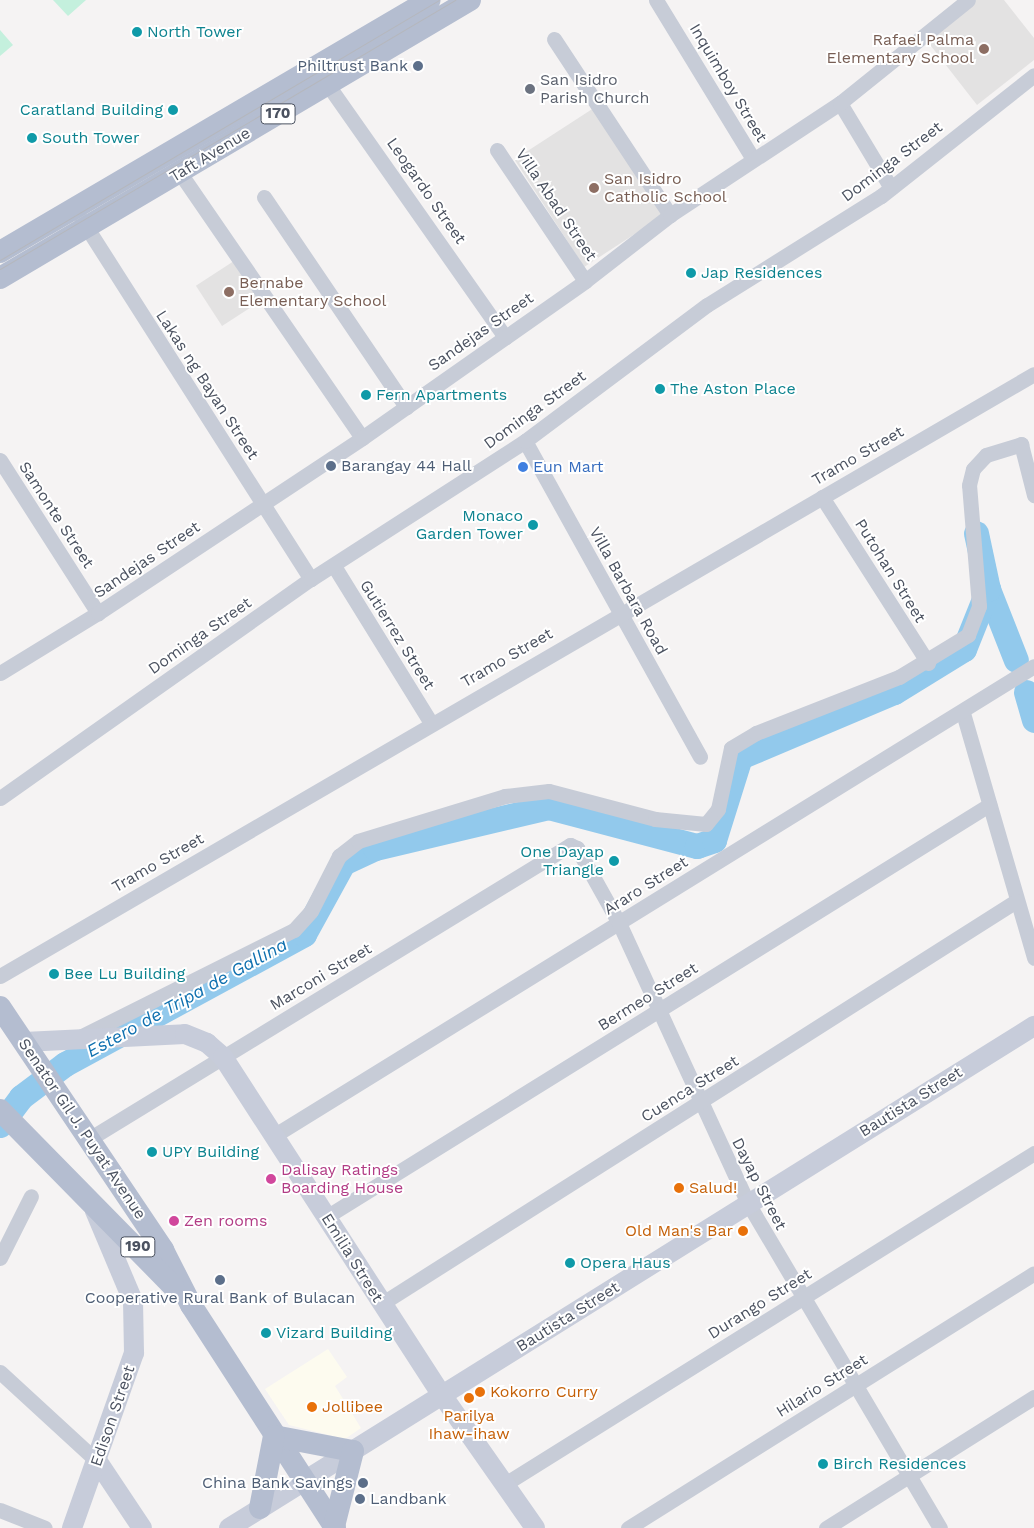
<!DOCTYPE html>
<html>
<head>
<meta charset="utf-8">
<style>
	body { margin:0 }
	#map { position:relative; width:1034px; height:1528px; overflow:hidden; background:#f5f3f3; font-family:"Work Sans",sans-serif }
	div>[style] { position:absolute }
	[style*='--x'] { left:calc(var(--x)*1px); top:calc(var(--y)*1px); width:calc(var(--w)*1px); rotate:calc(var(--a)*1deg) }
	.commercial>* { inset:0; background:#fdfbef }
	.education>* { inset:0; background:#e3e2e2; transform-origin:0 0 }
	.green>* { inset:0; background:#c4f0dd }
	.river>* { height:25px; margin:-12.5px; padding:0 12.5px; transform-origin:12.5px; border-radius:12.5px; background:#92c9ec }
	.street>* { height:15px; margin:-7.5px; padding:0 7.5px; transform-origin:7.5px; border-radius:7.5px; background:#c7ccd7 }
	.secondary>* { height:20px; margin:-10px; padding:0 10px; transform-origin:10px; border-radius:10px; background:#c7ccda }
	.primary>* { height:22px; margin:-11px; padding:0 11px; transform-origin:11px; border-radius:11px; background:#b4bdd0 }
	.tram>* { height:1px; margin:-0.5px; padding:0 0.5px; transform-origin:0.5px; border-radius:0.5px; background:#b5b7bd }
	.dots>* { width:14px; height:14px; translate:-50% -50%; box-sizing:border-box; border:2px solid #fff; border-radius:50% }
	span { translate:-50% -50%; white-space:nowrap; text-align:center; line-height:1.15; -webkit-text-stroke:4px #fff; paint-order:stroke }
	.shield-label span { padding:1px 4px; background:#fff; border:1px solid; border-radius:4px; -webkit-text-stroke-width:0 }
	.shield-label { font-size:15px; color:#4b5260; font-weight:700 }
	.culture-label { font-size:16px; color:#0d838f }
	.left { translate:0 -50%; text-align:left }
	.right { translate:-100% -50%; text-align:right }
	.education-label { font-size:16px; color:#785e54 }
	.service-label { font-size:16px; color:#4e5e75 }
	.worship-label { font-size:16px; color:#5b616d }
	.street-label { font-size:16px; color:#4b5260 }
	.shop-label { font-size:16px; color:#366cbe }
	.hotel-label { font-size:16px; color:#b23c85 }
	.food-label { font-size:16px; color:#c56008 }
	.water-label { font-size:18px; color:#0f70af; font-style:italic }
</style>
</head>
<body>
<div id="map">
	<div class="commercial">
		<div style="clip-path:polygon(328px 1349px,347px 1377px,335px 1386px,361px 1428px,345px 1439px,289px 1425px,265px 1389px)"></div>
	</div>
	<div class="education">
		<div style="clip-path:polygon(971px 0,1004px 0,1034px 38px,1034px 60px,977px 105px,924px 37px)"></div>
		<div style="left:600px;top:104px;width:128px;height:102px;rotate:57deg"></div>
		<div style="left:237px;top:259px;width:48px;height:49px;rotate:57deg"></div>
	</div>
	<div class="green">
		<div style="clip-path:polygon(53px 0,86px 0,68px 16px)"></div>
		<div style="clip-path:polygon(0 30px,13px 45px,0 56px)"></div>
	</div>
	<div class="river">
		<div style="--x:988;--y:589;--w:76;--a:68.5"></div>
		<div style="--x:1026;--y:692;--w:29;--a:74"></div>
		<div style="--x:0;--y:1125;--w:35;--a:-53"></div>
		<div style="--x:21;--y:1097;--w:55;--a:-36.9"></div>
		<div style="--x:65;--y:1064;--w:272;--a:-28.5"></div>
		<div style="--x:304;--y:934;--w:81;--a:-61.2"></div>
		<div style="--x:343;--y:863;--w:35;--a:-25"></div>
		<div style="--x:375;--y:848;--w:178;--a:-13.3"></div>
		<div style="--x:548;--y:807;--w:154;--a:14.7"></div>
		<div style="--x:697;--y:846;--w:18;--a:-19"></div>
		<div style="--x:714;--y:840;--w:87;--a:-72.6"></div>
		<div style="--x:740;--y:757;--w:167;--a:-22.9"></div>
		<div style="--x:894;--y:692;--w:82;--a:-31.6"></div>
		<div style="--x:964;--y:649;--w:65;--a:-68.2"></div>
		<div style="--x:988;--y:589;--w:57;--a:-102.1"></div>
	</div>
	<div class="street">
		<div style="--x:656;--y:0;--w:186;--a:58.6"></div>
		<div style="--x:554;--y:39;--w:211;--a:56.6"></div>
		<div style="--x:323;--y:78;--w:317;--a:54.9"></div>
		<div style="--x:840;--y:103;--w:99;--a:59"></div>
		<div style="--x:497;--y:150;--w:158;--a:56.1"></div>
		<div style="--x:180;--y:173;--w:321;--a:55.5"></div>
		<div style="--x:264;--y:197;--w:254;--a:55.9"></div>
		<div style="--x:82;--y:220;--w:426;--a:57.5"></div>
		<div style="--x:525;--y:441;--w:361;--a:61"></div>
		<div style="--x:0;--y:460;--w:182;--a:57.4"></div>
		<div style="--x:822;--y:497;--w:197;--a:57.4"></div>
		<div style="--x:334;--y:566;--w:185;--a:58.3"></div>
		<div style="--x:0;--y:673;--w:115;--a:-31.5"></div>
		<div style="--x:98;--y:613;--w:317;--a:-33.5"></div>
		<div style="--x:362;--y:438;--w:273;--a:-35.1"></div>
		<div style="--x:585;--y:281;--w:108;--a:-37.8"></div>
		<div style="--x:670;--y:215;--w:204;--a:-33.4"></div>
		<div style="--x:840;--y:103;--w:164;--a:-38.8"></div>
		<div style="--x:963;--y:713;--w:255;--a:73.8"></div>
		<div style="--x:0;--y:798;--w:380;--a:-35.2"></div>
		<div style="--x:311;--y:579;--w:255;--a:-32.8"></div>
		<div style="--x:525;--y:441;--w:227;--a:-36.8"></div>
		<div style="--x:707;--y:305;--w:205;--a:-32.1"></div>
		<div style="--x:881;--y:196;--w:195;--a:-38.3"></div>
		<div style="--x:0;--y:976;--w:1196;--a:-30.21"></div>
		<div style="--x:78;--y:1038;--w:241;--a:-26.6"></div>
		<div style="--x:294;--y:930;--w:25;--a:-48"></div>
		<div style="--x:311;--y:911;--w:62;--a:-63"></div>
		<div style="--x:339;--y:856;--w:24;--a:-38"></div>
		<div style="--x:358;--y:841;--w:154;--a:-17"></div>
		<div style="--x:505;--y:796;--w:44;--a:-6.5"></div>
		<div style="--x:549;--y:791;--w:110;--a:14.8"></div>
		<div style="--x:655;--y:819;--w:51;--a:5.6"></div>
		<div style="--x:706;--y:824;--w:19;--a:-51"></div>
		<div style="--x:718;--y:809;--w:62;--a:-78"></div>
		<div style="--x:731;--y:748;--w:29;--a:-31"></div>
		<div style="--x:756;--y:733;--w:154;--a:-21.4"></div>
		<div style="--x:899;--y:677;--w:81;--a:-31.3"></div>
		<div style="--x:968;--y:635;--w:31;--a:-69"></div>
		<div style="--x:979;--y:606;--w:121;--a:-94.7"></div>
		<div style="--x:969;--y:485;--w:16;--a:-76"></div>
		<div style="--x:973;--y:469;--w:19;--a:-47"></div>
		<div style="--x:986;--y:455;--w:37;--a:-17"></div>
		<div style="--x:1021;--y:444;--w:53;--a:75.7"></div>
		<div style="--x:275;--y:1135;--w:892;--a:-31.71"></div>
		<div style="--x:89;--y:1139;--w:564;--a:-31.43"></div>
		<div style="--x:570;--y:845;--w:8;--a:23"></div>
		<div style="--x:577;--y:848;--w:86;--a:60.8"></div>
		<div style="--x:619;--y:923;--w:311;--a:65.3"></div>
		<div style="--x:749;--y:1205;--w:375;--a:59.4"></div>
		<div style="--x:326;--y:1217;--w:781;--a:-31.86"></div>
		<div style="--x:0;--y:1258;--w:69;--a:-63.4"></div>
		<div style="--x:381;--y:1304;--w:752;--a:-32.4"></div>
		<div style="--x:0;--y:1372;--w:133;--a:42.6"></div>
		<div style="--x:505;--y:1484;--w:624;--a:-32.03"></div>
		<div style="--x:0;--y:1510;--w:48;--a:21.8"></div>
		<div style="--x:628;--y:1528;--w:479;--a:-32.1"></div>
		<div style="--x:826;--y:1528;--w:246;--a:-32.2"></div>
	</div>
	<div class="secondary">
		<div style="--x:24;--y:1042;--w:161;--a:-2.8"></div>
		<div style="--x:185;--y:1034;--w:24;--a:22"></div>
		<div style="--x:207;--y:1043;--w:21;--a:41"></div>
		<div style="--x:223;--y:1057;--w:403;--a:57.1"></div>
		<div style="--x:442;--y:1395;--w:162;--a:55"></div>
		<div style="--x:98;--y:1462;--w:79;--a:56.3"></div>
		<div style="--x:72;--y:1528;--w:186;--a:-70.5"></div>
		<div style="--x:134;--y:1353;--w:52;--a:-91.1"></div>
		<div style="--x:133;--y:1301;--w:98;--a:-112.9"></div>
		<div style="--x:229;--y:1528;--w:949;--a:-31.95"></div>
	</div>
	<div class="primary">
		<div style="--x:0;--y:252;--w:498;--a:-30.4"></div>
		<div style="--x:0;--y:278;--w:546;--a:-30.6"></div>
		<div style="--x:0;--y:1007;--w:293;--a:56.1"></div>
		<div style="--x:163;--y:1250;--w:62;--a:63"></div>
		<div style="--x:191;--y:1305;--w:265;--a:57.1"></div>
		<div style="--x:0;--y:1110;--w:247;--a:45.5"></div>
		<div style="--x:274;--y:1436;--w:80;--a:10.8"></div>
		<div style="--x:353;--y:1451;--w:77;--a:104.2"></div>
		<div style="--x:260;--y:1508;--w:73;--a:-79"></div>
	</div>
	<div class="tram">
		<div style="--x:0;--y:260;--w:510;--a:-30.64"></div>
		<div style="--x:0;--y:269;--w:529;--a:-30.59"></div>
	</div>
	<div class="dots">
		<div style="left:137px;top:32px;background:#0f9aa8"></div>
		<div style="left:984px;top:49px;background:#8d6e63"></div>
		<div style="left:418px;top:66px;background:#5c6f8a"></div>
		<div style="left:530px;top:89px;background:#6b7280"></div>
		<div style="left:173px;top:110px;background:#0f9aa8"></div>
		<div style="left:32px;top:138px;background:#0f9aa8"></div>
		<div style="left:594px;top:188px;background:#8d6e63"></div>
		<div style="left:691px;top:273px;background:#0f9aa8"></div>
		<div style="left:229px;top:292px;background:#8d6e63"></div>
		<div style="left:660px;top:389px;background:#0f9aa8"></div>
		<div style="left:366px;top:395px;background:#0f9aa8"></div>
		<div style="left:331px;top:466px;background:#5c6f8a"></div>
		<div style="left:523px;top:467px;background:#3f7fe0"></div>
		<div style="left:533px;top:525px;background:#0f9aa8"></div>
		<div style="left:614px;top:861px;background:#0f9aa8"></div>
		<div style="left:54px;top:974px;background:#0f9aa8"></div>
		<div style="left:152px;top:1152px;background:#0f9aa8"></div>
		<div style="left:271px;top:1179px;background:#d1479c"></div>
		<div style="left:679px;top:1188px;background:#e8710a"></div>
		<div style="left:174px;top:1221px;background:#d1479c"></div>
		<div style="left:743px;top:1231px;background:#e8710a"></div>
		<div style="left:570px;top:1263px;background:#0f9aa8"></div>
		<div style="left:220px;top:1280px;background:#5c6f8a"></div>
		<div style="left:266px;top:1333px;background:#0f9aa8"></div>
		<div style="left:480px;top:1392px;background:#e8710a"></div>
		<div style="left:469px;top:1398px;background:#e8710a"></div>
		<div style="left:312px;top:1407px;background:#e8710a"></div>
		<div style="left:823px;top:1464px;background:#0f9aa8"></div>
		<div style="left:363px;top:1483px;background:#5c6f8a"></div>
		<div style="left:360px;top:1499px;background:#5c6f8a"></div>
	</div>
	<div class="shield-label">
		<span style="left:278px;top:114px">170</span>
		<span style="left:138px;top:1247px">190</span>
	</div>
	<div class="culture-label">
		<span class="left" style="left:147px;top:32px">North Tower</span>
		<span class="right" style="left:163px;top:110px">Caratland Building</span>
		<span class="left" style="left:42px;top:138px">South Tower</span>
		<span class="left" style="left:701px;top:273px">Jap Residences</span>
		<span class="left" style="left:670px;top:389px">The Aston Place</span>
		<span class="left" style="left:376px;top:395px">Fern Apartments</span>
		<span class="right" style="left:523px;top:525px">Monaco<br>Garden Tower</span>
		<span class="right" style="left:604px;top:861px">One Dayap<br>Triangle</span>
		<span class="left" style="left:64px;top:974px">Bee Lu Building</span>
		<span class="left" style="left:162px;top:1152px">UPY Building</span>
		<span class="left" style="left:580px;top:1263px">Opera Haus</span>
		<span class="left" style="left:276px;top:1333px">Vizard Building</span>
		<span class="left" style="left:833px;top:1464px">Birch Residences</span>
	</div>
	<div class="education-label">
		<span class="right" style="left:974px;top:49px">Rafael Palma<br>Elementary School</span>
		<span class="left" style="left:604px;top:188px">San Isidro<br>Catholic School</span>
		<span class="left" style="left:239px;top:292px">Bernabe<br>Elementary School</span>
	</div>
	<div class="service-label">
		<span class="right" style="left:408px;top:66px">Philtrust Bank</span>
		<span class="left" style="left:341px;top:466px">Barangay 44 Hall</span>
		<span style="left:220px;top:1298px">Cooperative Rural Bank of Bulacan</span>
		<span class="right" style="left:353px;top:1483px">China Bank Savings</span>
		<span class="left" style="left:370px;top:1499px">Landbank</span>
	</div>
	<div class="worship-label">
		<span class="left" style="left:540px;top:89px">San Isidro<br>Parish Church</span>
	</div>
	<div class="street-label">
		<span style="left:728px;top:83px;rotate:59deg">Inquimboy Street</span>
		<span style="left:210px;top:155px;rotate:-31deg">Taft Avenue</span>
		<span style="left:892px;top:162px;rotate:-37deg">Dominga Street</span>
		<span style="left:426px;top:191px;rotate:55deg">Leogardo Street</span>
		<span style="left:556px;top:205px;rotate:56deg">Villa Abad Street</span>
		<span style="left:481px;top:332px;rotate:-35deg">Sandejas Street</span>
		<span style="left:207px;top:385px;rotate:57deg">Lakas ng Bayan Street</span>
		<span style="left:535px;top:410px;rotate:-36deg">Dominga Street</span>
		<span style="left:858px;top:456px;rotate:-30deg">Tramo Street</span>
		<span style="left:56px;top:515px;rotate:57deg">Samonte Street</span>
		<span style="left:147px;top:560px;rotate:-34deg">Sandejas Street</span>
		<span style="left:890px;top:571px;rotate:58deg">Putohan Street</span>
		<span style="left:628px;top:591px;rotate:61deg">Villa Barbara Road</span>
		<span style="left:397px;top:635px;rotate:58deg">Gutierrez Street</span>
		<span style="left:200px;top:636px;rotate:-35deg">Dominga Street</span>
		<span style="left:507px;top:658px;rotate:-30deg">Tramo Street</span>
		<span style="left:158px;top:863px;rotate:-30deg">Tramo Street</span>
		<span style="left:646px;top:886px;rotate:-32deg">Araro Street</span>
		<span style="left:321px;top:977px;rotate:-31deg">Marconi Street</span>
		<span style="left:648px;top:997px;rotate:-32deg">Bermeo Street</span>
		<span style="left:690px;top:1089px;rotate:-32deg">Cuenca Street</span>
		<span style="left:911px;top:1102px;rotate:-32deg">Bautista Street</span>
		<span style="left:82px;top:1129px;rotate:56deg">Senator Gil J. Puyat Avenue</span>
		<span style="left:759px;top:1184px;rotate:63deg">Dayap Street</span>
		<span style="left:352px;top:1258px;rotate:58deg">Emilia Street</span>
		<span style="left:760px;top:1304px;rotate:-32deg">Durango Street</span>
		<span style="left:568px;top:1317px;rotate:-32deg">Bautista Street</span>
		<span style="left:822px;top:1386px;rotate:-32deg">Hilario Street</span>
		<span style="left:113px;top:1416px;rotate:-71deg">Edison Street</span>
	</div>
	<div class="shop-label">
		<span class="left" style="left:533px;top:467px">Eun Mart</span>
	</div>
	<div class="hotel-label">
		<span class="left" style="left:281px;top:1179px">Dalisay Ratings<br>Boarding House</span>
		<span class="left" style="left:184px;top:1221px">Zen rooms</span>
	</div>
	<div class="food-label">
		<span class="left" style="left:689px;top:1188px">Salud!</span>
		<span class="right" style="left:733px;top:1231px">Old Man's Bar</span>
		<span class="left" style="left:490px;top:1392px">Kokorro Curry</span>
		<span class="left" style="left:322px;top:1407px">Jollibee</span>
		<span style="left:469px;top:1425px">Parilya<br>Ihaw-ihaw</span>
	</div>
	<div class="water-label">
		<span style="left:187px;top:998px;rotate:-29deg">Estero de Tripa de Gallina</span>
	</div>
</div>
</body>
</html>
